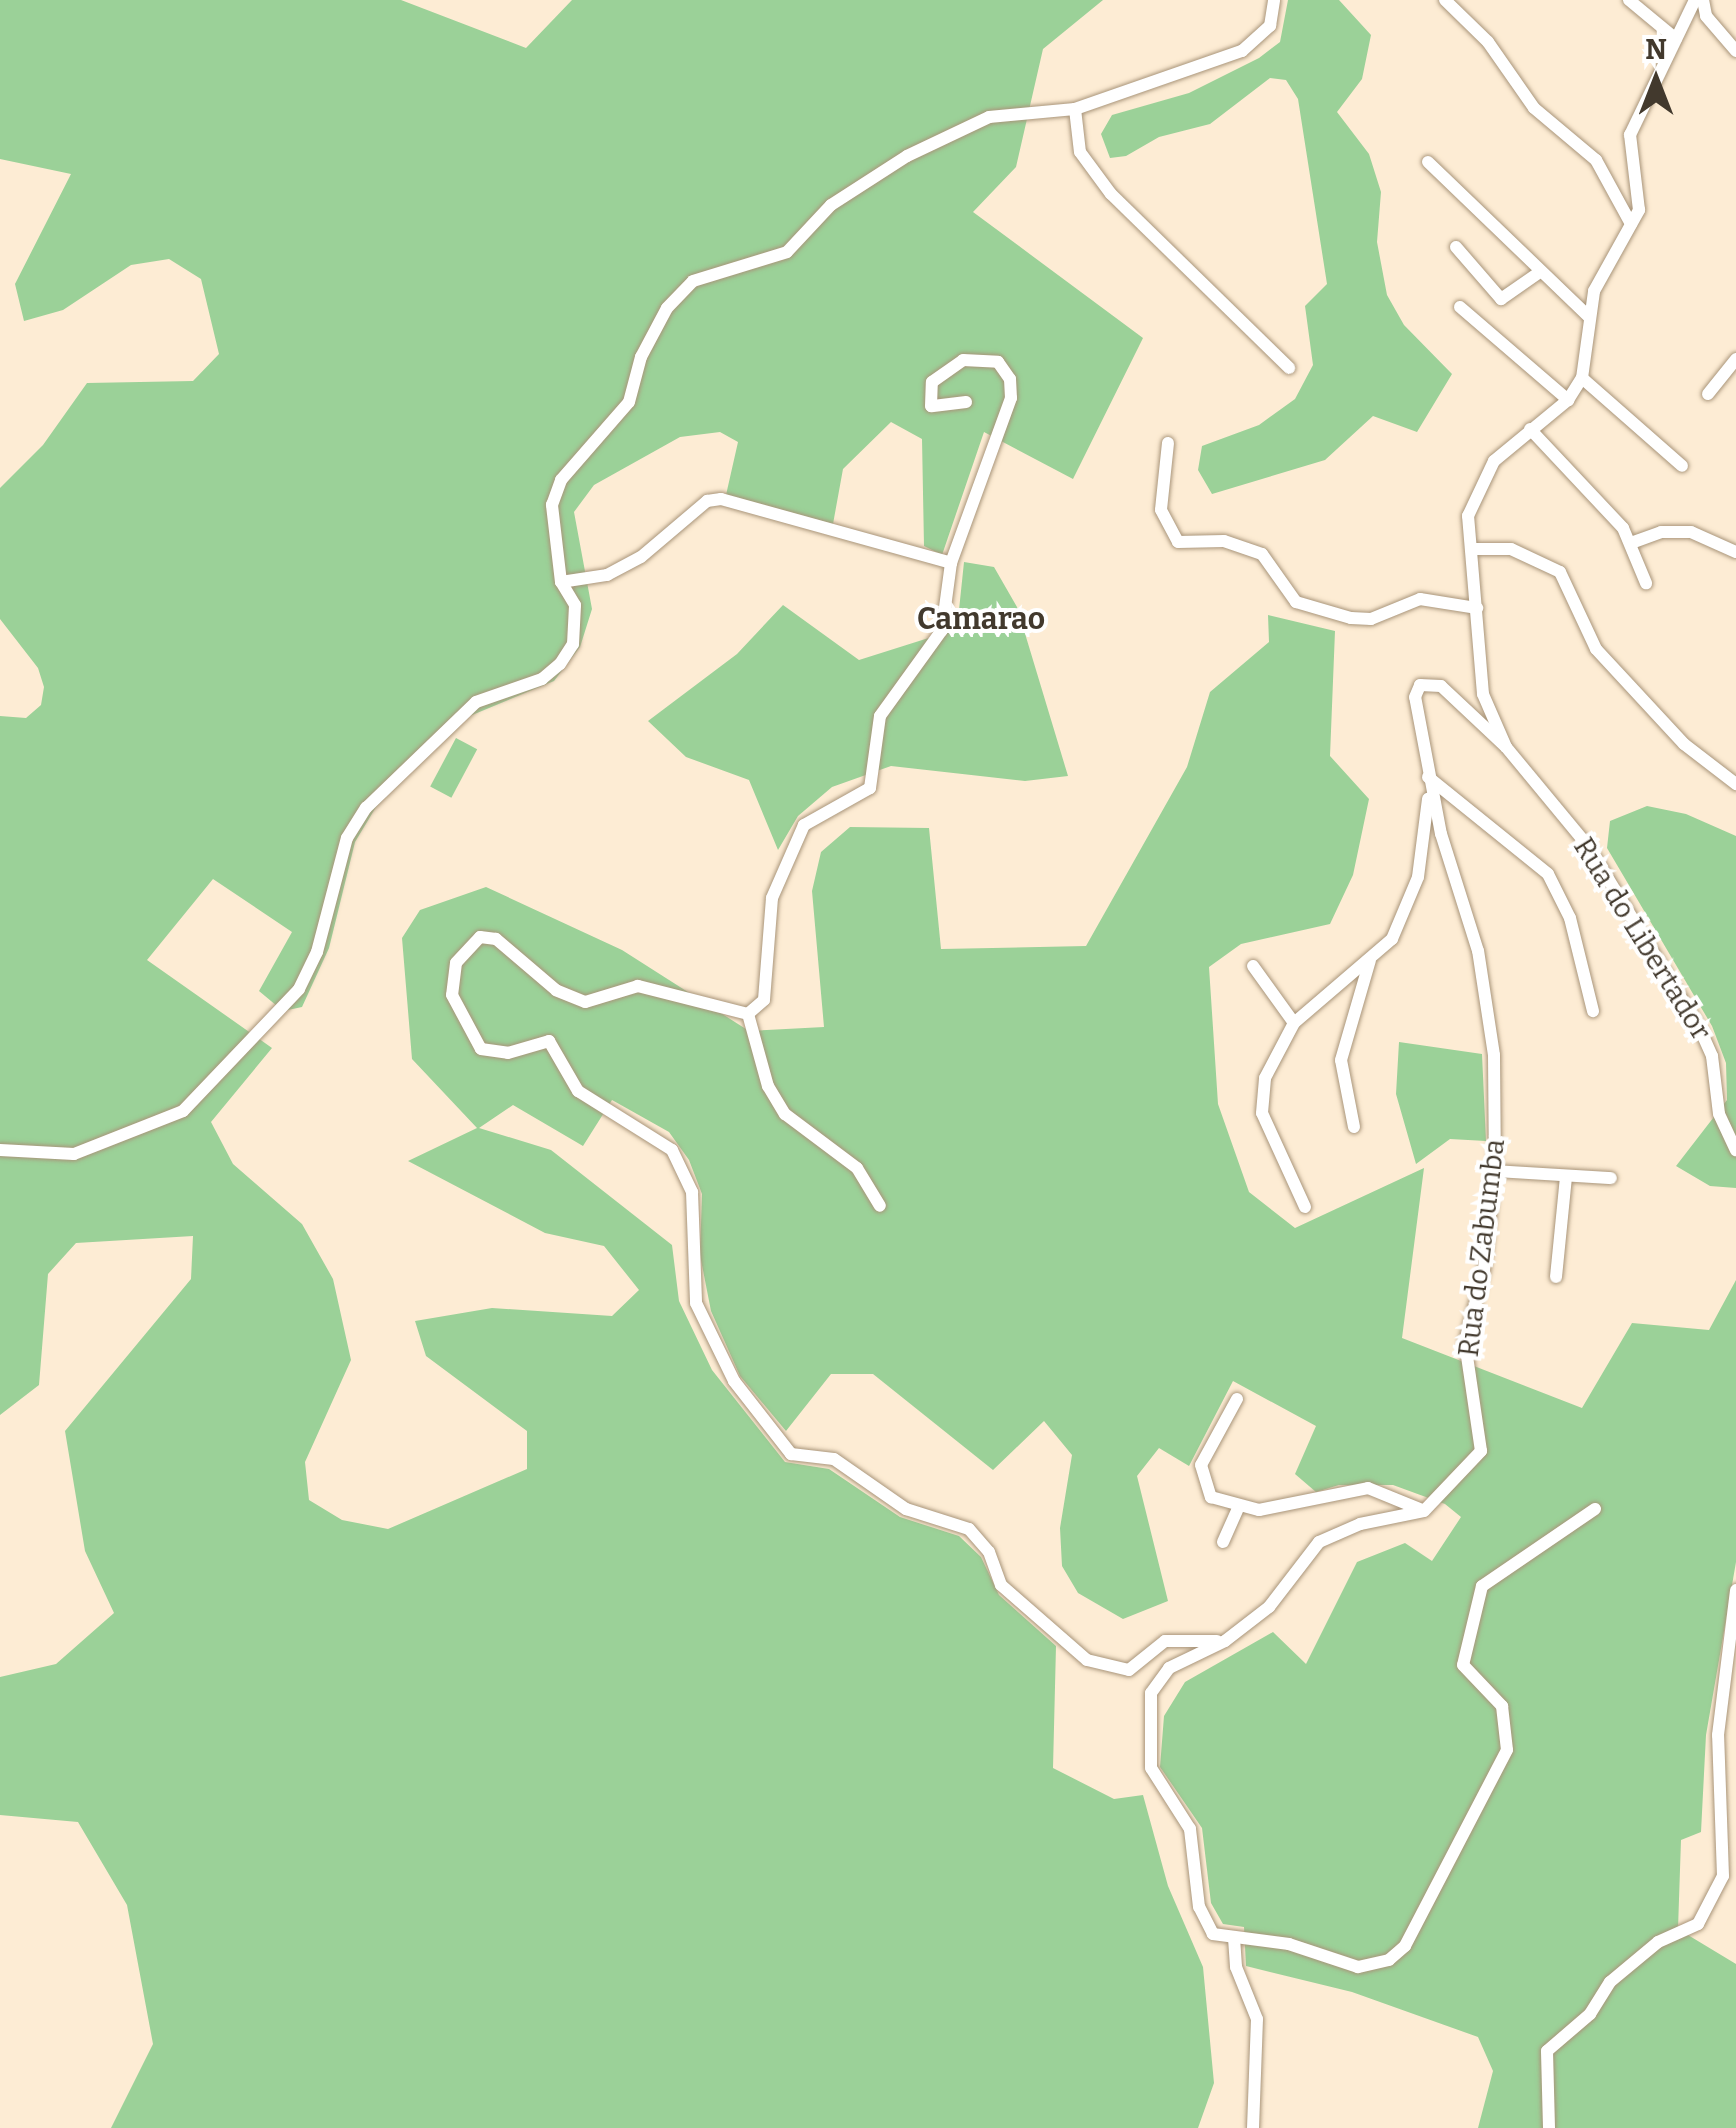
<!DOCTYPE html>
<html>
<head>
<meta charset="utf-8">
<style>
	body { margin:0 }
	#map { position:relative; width:1736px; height:2128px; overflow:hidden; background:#fdecd4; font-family:Bitter,serif }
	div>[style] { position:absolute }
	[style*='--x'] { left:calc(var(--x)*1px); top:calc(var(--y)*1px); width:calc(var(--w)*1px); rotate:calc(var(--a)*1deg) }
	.green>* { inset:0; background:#9bd198; transform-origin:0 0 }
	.roads { filter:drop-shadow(0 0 2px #a9957a) drop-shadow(0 0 2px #a9957a) }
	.street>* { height:12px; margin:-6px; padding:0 6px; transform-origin:6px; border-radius:6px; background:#fff }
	span { translate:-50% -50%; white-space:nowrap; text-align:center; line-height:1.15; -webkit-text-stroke:8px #fff; paint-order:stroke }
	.street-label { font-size:28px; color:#42392d }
	.neighbourhood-label { font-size:30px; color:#42392d; font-weight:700 }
	.north { position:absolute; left:1606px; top:30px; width:100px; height:100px; -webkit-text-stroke:8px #fff; paint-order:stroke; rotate:0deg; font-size:28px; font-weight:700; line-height:40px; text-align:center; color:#42392d }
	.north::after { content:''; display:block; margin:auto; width:35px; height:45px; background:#42392d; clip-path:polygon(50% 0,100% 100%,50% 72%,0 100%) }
</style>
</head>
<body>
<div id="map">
	<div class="green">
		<div style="clip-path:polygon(0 0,401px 0,526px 48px,572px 0,1103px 0,1043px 49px,1016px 167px,973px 212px,1143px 338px,1073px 479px,984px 432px,942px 555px,924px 546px,922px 439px,891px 422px,843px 469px,833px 524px,726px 495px,738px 442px,720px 432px,680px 437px,594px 485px,574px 512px,592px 609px,580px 647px,554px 681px,465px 718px,376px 807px,355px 842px,329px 948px,302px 1007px,283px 1011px,259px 991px,292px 932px,213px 879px,147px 960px,272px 1048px,211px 1122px,233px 1164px,302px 1224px,333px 1279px,351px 1360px,305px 1462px,309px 1500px,342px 1520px,388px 1529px,527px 1469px,527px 1431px,426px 1356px,415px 1321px,492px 1308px,612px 1316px,639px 1290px,604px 1246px,545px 1233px,408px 1161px,477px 1128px,412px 1059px,402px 938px,420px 910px,486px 887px,622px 950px,749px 1031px,824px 1027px,812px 891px,821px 852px,850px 827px,929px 828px,941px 949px,1086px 946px,1187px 767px,1210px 692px,1269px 642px,1268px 615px,1335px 631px,1330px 756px,1369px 799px,1353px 875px,1330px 924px,1241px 944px,1209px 967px,1218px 1104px,1249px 1192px,1295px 1228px,1424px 1168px,1402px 1338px,1582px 1408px,1632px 1323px,1709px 1330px,1736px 1280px,1736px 1562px,1706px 1735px,1701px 1832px,1681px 1840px,1678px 1929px,1736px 1964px,1736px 2128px,1478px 2128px,1493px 2071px,1478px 2037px,1352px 1992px,1246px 1966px,1244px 1927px,1223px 1924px,1211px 1903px,1202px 1828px,1160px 1767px,1164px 1716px,1185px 1682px,1273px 1632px,1306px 1664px,1357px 1562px,1405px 1543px,1432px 1561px,1461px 1517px,1445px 1504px,1393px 1485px,1339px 1485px,1316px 1492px,1295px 1474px,1316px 1426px,1233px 1381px,1189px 1466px,1159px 1448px,1137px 1476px,1168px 1601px,1123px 1619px,1078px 1593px,1062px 1566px,1060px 1528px,1072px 1455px,1044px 1421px,993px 1470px,873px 1374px,831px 1374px,786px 1431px,740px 1376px,711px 1311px,700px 1255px,702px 1194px,689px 1160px,669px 1132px,612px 1100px,583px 1146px,513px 1105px,479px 1128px,551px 1150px,672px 1245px,679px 1301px,712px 1370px,785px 1462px,829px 1469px,900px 1517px,959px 1536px,981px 1557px,999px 1595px,1056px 1646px,1053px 1768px,1114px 1799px,1143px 1795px,1168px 1886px,1203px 1967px,1214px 2083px,1198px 2128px,111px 2128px,153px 2044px,127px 1905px,78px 1822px,0 1815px,0 1677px,56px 1664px,114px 1613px,85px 1551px,65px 1431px,191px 1279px,193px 1236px,76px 1243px,48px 1274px,39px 1385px,0 1415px,0 716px,26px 718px,41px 705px,44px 687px,38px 668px,0 619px,0 488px,43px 445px,87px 383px,193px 381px,219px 354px,201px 279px,169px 259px,131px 265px,63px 310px,24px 321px,15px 284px,71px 174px,0 159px)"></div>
		<div style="clip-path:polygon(1288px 0,1339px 0,1371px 35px,1362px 79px,1337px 112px,1369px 154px,1381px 192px,1377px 242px,1387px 295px,1404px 325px,1452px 374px,1417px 432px,1373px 416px,1325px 460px,1212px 494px,1198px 470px,1202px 446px,1259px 425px,1295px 399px,1313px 365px,1305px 306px,1327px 284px,1298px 99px,1286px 80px,1270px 78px,1210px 124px,1159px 137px,1126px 156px,1110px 158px,1101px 134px,1112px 115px,1189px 93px,1259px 58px,1280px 42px)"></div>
		<div style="clip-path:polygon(964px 562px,994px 567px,1017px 607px,1068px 776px,1025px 781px,891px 766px,832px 787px,798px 816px,778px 850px,749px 780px,686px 757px,648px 721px,737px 654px,783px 605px,859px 660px,957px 629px)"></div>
		<div style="left:456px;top:738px;width:24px;height:55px;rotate:28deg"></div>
		<div style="clip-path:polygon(1647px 806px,1686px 814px,1736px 836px,1736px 1188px,1710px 1186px,1676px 1166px,1727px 1100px,1726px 1063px,1712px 1026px,1607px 848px,1610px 821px)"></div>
		<div style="clip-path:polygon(1399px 1042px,1482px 1054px,1486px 1141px,1450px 1139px,1416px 1164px,1396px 1094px)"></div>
	</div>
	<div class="roads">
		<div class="street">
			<div style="--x:1445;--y:0;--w:60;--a:44.3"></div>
			<div style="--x:1488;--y:42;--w:80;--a:55.1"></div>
			<div style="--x:1534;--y:108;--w:81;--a:40"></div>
			<div style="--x:1596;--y:160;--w:73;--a:61.3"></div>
			<div style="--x:1629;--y:0;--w:61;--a:39.7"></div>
			<div style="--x:1703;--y:0;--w:16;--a:79"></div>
			<div style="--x:1706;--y:16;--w:46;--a:49.4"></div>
			<div style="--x:1075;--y:109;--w:43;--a:83.4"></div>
			<div style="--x:1080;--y:152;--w:52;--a:53.6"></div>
			<div style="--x:1111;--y:194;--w:249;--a:44.3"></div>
			<div style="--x:1428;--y:162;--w:222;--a:43.9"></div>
			<div style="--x:1456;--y:247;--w:69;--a:49.1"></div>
			<div style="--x:1501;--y:299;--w:44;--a:-34.8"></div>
			<div style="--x:1460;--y:307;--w:143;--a:40.7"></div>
			<div style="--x:1582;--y:378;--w:133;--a:41.3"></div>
			<div style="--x:1708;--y:394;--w:45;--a:-51.3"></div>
			<div style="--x:966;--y:402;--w:35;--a:173"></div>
			<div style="--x:931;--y:406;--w:24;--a:-88"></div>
			<div style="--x:932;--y:382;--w:38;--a:-35"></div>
			<div style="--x:963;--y:360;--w:35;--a:3"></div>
			<div style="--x:998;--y:362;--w:21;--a:55"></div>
			<div style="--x:1010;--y:379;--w:19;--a:87"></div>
			<div style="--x:1011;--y:398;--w:176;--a:110"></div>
			<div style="--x:951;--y:563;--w:68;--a:97.7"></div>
			<div style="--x:942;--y:630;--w:106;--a:125.8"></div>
			<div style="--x:880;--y:716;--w:73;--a:97.9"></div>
			<div style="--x:870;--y:788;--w:76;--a:150.7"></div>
			<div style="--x:804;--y:825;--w:80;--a:113.7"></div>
			<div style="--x:772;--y:898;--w:102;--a:94.5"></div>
			<div style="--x:764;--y:1000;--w:21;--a:139"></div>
			<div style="--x:748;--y:1014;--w:114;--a:-165.7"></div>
			<div style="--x:638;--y:986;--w:55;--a:163.2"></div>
			<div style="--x:585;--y:1002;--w:31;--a:-158"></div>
			<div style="--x:556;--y:990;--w:79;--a:-139.6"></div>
			<div style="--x:496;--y:939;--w:16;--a:-173"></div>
			<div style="--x:480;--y:937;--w:35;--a:133"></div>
			<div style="--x:456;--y:963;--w:32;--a:97"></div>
			<div style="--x:452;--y:995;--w:61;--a:61.8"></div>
			<div style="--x:481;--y:1049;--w:27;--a:8"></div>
			<div style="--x:508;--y:1053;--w:43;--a:-16.3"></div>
			<div style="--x:549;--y:1041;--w:58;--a:59.9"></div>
			<div style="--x:578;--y:1091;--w:111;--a:32.1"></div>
			<div style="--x:672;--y:1150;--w:47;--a:64.5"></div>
			<div style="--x:692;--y:1192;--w:111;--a:87.9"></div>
			<div style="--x:696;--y:1303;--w:87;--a:64"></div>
			<div style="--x:734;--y:1381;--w:93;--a:52"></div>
			<div style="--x:791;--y:1454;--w:43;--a:6.6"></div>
			<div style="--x:834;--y:1459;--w:88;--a:34.8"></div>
			<div style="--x:906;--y:1509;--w:66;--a:17.6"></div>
			<div style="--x:969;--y:1529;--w:30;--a:49"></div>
			<div style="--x:989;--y:1552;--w:35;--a:70"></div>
			<div style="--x:1001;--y:1585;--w:114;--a:41.1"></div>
			<div style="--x:1087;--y:1660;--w:43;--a:13.4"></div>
			<div style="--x:1129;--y:1670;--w:46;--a:-38.9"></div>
			<div style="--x:1165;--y:1641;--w:52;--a:0"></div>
			<div style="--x:1530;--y:429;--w:136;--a:46.8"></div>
			<div style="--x:1623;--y:528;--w:60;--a:67.3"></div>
			<div style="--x:1168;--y:443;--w:67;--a:96"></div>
			<div style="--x:1161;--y:510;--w:36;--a:62"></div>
			<div style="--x:1178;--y:542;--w:46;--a:-1.2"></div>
			<div style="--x:1224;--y:541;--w:40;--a:18.9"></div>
			<div style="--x:1262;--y:554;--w:59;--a:54.7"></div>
			<div style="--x:1296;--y:602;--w:57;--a:16.2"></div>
			<div style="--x:1351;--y:618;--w:20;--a:3"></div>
			<div style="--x:1371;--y:619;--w:53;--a:-22.2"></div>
			<div style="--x:1420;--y:599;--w:58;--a:9"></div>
			<div style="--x:1631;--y:543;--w:32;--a:-20"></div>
			<div style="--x:1661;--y:532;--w:30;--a:0"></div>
			<div style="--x:1691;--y:532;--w:49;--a:24"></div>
			<div style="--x:1473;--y:549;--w:38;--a:0"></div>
			<div style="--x:1511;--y:549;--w:54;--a:25.1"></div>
			<div style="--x:1560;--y:572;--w:85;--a:64.9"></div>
			<div style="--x:1596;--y:649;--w:129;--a:47.2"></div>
			<div style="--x:1684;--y:744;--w:66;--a:37.6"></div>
			<div style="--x:561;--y:582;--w:47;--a:-8.7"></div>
			<div style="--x:607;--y:575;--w:38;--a:-28"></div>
			<div style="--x:641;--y:557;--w:87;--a:-40.3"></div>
			<div style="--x:707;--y:501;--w:14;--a:-8"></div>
			<div style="--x:721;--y:499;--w:239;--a:15.5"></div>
			<div style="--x:1506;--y:747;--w:129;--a:50.4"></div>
			<div style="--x:1588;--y:846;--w:215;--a:58.5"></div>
			<div style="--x:1700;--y:1029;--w:30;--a:66"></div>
			<div style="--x:1712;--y:1056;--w:58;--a:83.1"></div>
			<div style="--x:1719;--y:1114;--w:40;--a:65"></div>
			<div style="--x:1428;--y:777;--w:154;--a:38.9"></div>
			<div style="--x:1548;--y:874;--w:49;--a:63.4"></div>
			<div style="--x:1570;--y:918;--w:96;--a:76.1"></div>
			<div style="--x:1253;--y:966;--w:70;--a:54.3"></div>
			<div style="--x:748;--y:1014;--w:75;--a:74.5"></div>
			<div style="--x:768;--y:1086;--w:33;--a:59"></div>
			<div style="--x:785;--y:1114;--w:90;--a:36.9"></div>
			<div style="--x:857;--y:1168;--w:44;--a:58.8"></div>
			<div style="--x:1354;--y:1127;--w:68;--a:-101"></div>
			<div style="--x:1341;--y:1060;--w:104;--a:-73.8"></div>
			<div style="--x:0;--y:1150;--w:74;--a:3.1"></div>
			<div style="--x:74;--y:1154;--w:117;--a:-21.5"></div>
			<div style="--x:183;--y:1111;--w:168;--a:-46.4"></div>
			<div style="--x:299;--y:989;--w:41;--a:-64.1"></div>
			<div style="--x:317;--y:952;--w:118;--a:-75.3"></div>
			<div style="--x:347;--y:838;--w:36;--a:-58"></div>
			<div style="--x:366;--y:808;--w:153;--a:-43.9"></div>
			<div style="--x:476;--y:702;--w:70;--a:-19.2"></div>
			<div style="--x:542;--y:679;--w:23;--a:-40"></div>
			<div style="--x:560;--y:664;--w:24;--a:-57"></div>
			<div style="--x:573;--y:644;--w:39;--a:-87"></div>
			<div style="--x:575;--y:605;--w:27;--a:-121"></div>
			<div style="--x:561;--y:582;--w:78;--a:-96.7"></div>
			<div style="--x:552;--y:505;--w:27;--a:-70"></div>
			<div style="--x:561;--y:480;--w:103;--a:-48.9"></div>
			<div style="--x:629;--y:402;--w:47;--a:-75.1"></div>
			<div style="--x:641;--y:357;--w:55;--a:-62"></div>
			<div style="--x:667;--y:308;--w:37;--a:-46"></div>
			<div style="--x:693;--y:281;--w:98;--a:-17.1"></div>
			<div style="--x:787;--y:252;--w:64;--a:-46.9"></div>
			<div style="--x:831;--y:205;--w:90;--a:-32.8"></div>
			<div style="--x:907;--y:156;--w:91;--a:-25.4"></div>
			<div style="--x:989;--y:117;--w:86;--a:-5.3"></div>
			<div style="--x:1075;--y:109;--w:177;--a:-19.2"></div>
			<div style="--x:1242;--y:51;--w:38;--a:-42"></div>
			<div style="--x:1270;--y:26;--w:26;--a:-81"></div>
			<div style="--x:1495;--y:1171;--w:116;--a:3.5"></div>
			<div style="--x:1305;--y:1207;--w:103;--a:-114.6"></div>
			<div style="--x:1262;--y:1113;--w:35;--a:-85"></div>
			<div style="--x:1265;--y:1078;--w:62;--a:-62.2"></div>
			<div style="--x:1294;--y:1023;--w:129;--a:-40.6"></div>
			<div style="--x:1392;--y:939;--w:67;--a:-67.2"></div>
			<div style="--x:1418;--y:877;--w:79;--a:-82.7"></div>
			<div style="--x:1556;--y:1277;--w:101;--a:-84.3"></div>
			<div style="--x:1237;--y:1399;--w:75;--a:118.6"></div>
			<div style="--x:1201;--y:1465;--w:34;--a:73"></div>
			<div style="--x:1211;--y:1497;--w:50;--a:15.2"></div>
			<div style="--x:1259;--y:1510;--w:111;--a:-11.4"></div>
			<div style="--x:1368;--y:1488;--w:58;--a:22.2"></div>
			<div style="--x:1595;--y:1509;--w:137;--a:145.7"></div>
			<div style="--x:1482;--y:1586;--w:81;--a:103.5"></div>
			<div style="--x:1463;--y:1665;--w:57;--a:46.4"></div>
			<div style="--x:1502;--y:1706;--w:44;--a:83.5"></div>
			<div style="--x:1507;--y:1750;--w:221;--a:117.5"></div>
			<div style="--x:1405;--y:1946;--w:21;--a:139"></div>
			<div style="--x:1389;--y:1960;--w:32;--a:167"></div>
			<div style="--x:1358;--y:1967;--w:73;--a:-161.6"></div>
			<div style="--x:1289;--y:1944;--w:77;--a:-172.5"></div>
			<div style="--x:1213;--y:1934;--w:30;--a:-117"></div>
			<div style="--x:1199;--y:1907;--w:79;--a:-96.6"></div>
			<div style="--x:1190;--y:1829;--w:72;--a:-122.6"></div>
			<div style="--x:1151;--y:1768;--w:75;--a:-90"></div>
			<div style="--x:1151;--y:1693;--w:31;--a:-54"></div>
			<div style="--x:1169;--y:1668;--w:62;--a:-25.7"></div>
			<div style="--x:1225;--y:1641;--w:56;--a:-37.7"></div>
			<div style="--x:1269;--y:1607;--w:82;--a:-52.4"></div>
			<div style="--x:1319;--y:1542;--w:45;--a:-23.7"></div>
			<div style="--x:1360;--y:1524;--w:65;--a:-11.5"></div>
			<div style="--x:1424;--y:1511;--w:83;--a:-46.5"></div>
			<div style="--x:1481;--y:1451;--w:110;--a:-98.4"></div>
			<div style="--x:1465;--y:1342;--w:74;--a:-75.2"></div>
			<div style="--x:1484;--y:1270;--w:100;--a:-83.7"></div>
			<div style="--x:1495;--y:1171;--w:116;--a:-90.5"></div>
			<div style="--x:1494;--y:1055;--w:105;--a:-98.7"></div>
			<div style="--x:1478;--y:951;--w:123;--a:-107.5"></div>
			<div style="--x:1441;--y:834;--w:139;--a:-100.7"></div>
			<div style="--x:1415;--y:697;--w:13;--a:-67"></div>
			<div style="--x:1420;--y:685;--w:21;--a:3"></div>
			<div style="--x:1441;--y:686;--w:89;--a:43.2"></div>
			<div style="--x:1506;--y:747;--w:58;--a:-113.5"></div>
			<div style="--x:1483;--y:694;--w:179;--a:-94.8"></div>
			<div style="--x:1468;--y:516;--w:61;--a:-64.7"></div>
			<div style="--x:1494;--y:461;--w:96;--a:-39.5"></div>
			<div style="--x:1568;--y:400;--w:26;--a:-58"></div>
			<div style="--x:1582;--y:378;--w:88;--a:-82.1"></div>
			<div style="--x:1594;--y:291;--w:93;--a:-60.9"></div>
			<div style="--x:1639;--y:210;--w:76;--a:-96.8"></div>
			<div style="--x:1630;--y:135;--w:150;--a:-64.3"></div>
			<div style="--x:1223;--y:1542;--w:36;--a:-66"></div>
			<div style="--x:1234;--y:1938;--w:29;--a:86"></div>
			<div style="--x:1236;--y:1967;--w:56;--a:68"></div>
			<div style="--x:1257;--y:2019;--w:109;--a:92.1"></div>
			<div style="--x:1549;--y:2128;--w:77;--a:-91.5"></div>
			<div style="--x:1547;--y:2051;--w:57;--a:-40.7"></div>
			<div style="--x:1590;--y:2014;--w:38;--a:-58"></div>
			<div style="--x:1610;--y:1982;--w:62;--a:-39.8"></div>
			<div style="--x:1658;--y:1942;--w:44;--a:-24.2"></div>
			<div style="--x:1698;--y:1924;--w:54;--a:-62.5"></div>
			<div style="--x:1723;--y:1876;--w:141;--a:-92"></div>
			<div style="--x:1718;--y:1735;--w:146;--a:-82.9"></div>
		</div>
	</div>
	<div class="street-label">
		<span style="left:1642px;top:939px;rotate:58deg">Rua do Libertador</span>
		<span style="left:1482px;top:1248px;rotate:-83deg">Rua do Zabumba</span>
	</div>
	<div class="neighbourhood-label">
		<span style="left:981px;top:619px">Camarao</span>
	</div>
	<div class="north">N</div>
</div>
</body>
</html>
